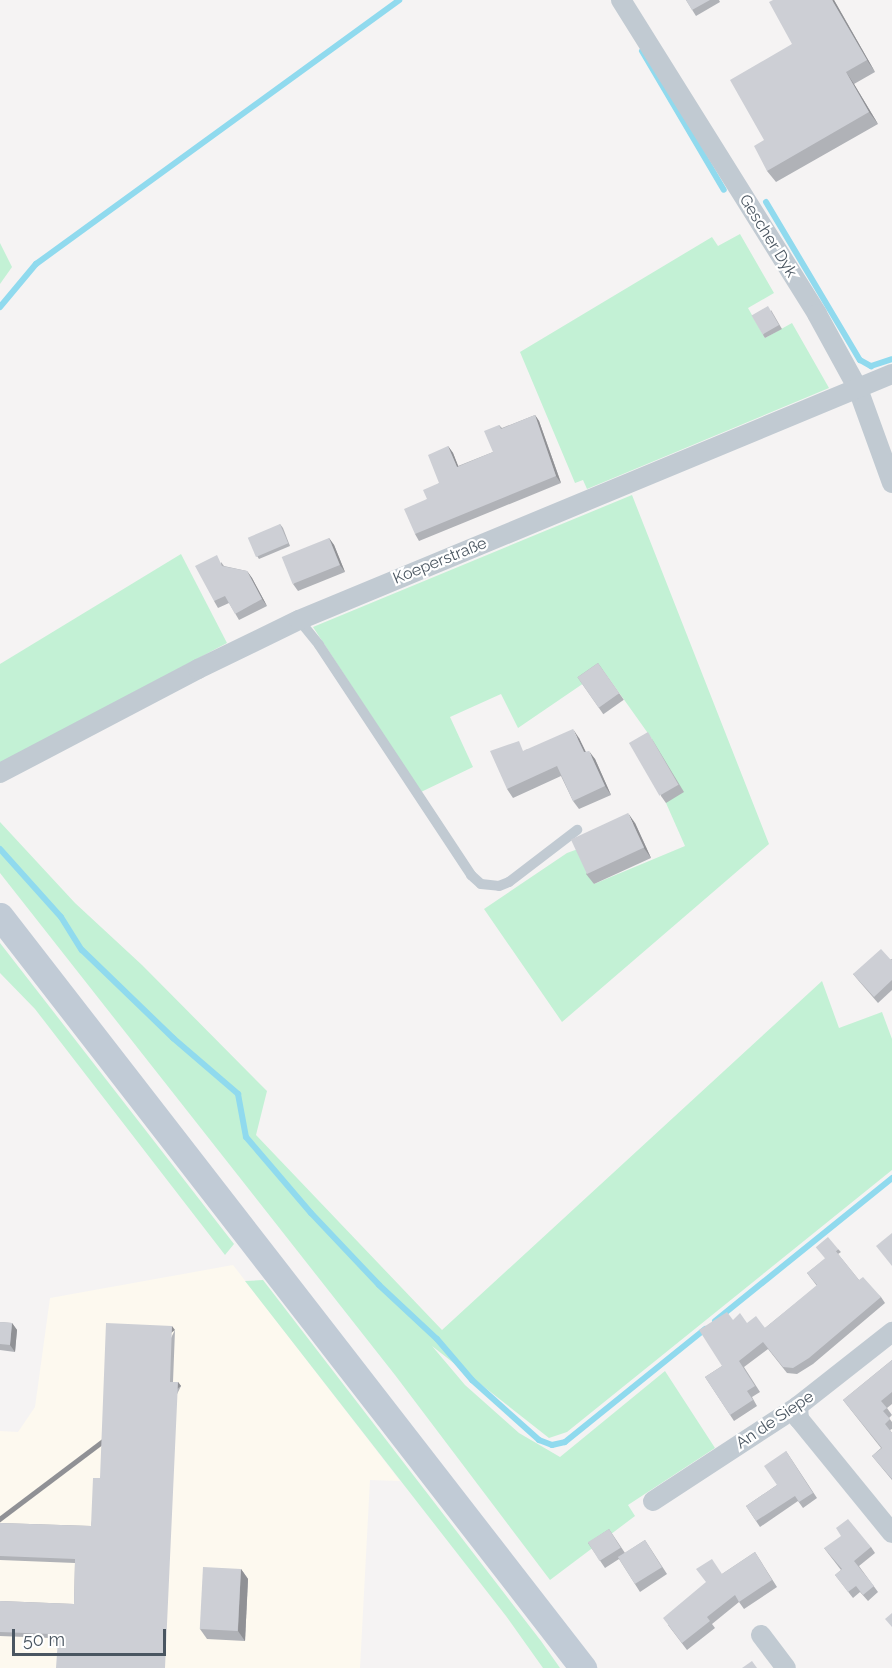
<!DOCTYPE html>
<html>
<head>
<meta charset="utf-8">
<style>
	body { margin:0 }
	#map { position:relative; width:892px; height:1668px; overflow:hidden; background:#f5f3f3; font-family:Raleway,sans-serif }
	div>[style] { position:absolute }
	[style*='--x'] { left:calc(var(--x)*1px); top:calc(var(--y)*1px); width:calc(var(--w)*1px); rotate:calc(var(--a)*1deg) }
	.commercial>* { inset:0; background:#fdf9ef }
	.green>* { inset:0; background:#c3f1d5 }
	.stream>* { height:6px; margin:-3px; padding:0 3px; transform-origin:3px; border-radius:3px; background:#90daee }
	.service>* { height:10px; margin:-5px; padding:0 5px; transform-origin:5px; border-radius:5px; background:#c1cad2 }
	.minor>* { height:20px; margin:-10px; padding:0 10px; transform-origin:10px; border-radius:10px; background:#c1cad2 }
	.secondary>* { height:27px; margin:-13.5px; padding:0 13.5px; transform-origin:13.5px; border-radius:13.5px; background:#c1cbd6 }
	.wall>* { inset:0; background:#b0b2b7; transform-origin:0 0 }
	.shaded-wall>* { inset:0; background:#909195; transform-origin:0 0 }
	.building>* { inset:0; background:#cdcfd5; transform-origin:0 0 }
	span { translate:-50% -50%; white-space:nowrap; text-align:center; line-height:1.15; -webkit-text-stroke:4.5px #fff; paint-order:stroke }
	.street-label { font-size:16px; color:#4a5661 }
	.scale { position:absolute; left:12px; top:1629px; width:154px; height:27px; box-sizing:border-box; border:3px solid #4a5661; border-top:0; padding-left:8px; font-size:18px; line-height:21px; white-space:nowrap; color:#4a5661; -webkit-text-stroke:4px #fff; paint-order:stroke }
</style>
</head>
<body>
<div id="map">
	<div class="commercial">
		<div style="clip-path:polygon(233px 1265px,400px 1481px,370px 1480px,360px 1668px,0 1668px,0 1431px,18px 1432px,35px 1407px,50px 1298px)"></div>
	</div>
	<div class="green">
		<div style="clip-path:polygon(740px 234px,774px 293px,748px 308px,765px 338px,792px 323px,829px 388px,587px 489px,583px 480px,575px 483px,520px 352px,712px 237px,718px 246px)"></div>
		<div style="clip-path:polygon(0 243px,12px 267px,0 284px)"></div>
		<div style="clip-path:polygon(632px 495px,769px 844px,562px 1022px,484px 909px,567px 853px,578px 849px,594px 884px,685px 846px,666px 803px,652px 739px,603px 670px,518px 728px,501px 694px,450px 717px,473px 767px,421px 792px,313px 627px)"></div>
		<div style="clip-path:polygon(181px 554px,227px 643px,0 763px,0 664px)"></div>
		<div style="clip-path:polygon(0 822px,75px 903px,142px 965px,267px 1091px,256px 1135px,442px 1330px,822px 981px,839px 1028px,882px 1012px,892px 1039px,892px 1170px,567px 1432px,549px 1438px,432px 1346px,465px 1385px,519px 1433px,560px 1457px,665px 1371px,715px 1448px,628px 1505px,635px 1516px,550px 1580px,395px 1375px,0 873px)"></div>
		<div style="clip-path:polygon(0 943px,234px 1244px,225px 1255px,35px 1009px,0 973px)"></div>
		<div style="clip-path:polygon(263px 1280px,541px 1641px,560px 1668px,543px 1668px,506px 1616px,245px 1281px)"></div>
	</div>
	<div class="stream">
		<div style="--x:642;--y:51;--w:161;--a:59.5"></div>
		<div style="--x:766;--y:202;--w:184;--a:59.3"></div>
		<div style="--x:860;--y:360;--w:13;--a:29"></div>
		<div style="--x:871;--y:366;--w:22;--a:-18"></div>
		<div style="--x:0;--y:307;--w:56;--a:-50.1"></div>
		<div style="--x:36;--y:264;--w:449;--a:-36"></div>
		<div style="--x:0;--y:849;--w:91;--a:48.1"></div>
		<div style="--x:61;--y:917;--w:39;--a:58"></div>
		<div style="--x:82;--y:950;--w:127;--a:44"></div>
		<div style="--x:173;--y:1038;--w:86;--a:40.7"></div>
		<div style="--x:238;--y:1094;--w:44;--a:79.5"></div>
		<div style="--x:246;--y:1137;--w:100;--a:49.5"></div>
		<div style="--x:311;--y:1213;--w:99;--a:46.6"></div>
		<div style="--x:379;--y:1285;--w:79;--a:43"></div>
		<div style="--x:437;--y:1339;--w:54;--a:49.5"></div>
		<div style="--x:472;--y:1380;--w:90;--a:41.8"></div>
		<div style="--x:539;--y:1440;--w:14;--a:21"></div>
		<div style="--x:552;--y:1445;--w:13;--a:-13"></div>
		<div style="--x:565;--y:1442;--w:180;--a:-38.9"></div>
		<div style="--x:715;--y:1321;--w:228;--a:-38.9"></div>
	</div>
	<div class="service">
		<div style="--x:299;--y:620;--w:32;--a:51"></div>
		<div style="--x:319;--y:645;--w:276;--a:56.5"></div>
		<div style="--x:471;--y:875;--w:13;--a:42"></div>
		<div style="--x:481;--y:884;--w:18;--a:6"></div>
		<div style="--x:499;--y:886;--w:11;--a:-22"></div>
		<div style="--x:509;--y:882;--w:86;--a:-37.4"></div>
	</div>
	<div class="minor">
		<div style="--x:621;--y:0;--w:370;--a:58"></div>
		<div style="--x:817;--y:314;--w:85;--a:61.3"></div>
		<div style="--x:858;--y:389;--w:100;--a:70.1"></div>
		<div style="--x:0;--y:773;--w:224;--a:-27.7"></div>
		<div style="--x:198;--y:669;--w:112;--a:-25.9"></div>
		<div style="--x:299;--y:620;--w:642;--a:-22.53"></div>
		<div style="--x:798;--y:1406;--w:13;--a:86"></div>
		<div style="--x:799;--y:1419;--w:147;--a:50.8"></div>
		<div style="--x:653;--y:1501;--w:173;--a:-33.2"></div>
		<div style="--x:798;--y:1406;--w:120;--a:-38.2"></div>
		<div style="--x:761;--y:1635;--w:41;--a:52.9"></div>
	</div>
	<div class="secondary">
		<div style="--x:0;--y:916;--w:952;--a:52.21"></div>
	</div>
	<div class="wall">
		<div style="clip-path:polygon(686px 0,719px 0,720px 2px,696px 16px)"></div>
		<div style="clip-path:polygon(834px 0,875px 72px,854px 84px,878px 124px,776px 182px,767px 171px,764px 140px,792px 44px)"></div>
		<div style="clip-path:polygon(771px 310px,782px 329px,765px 338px,763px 335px)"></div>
		<div style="clip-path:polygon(535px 415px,539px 421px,561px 483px,419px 541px,415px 534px,427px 499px,439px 483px,448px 446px,453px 453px,458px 466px,493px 452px,499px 425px,502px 428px)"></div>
		<div style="clip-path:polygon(280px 524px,283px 528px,290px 546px,259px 559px,257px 556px)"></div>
		<div style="clip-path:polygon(329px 538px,334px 545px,345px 572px,298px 591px,293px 584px)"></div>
		<div style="clip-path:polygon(221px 562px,224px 566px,247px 571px,252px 578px,267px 606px,239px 620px,229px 603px,218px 608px,214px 601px)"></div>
		<div style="left:598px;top:663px;width:45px;height:25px;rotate:55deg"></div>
		<div style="clip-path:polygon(579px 738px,586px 752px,595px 759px,611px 795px,579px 809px,573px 801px,561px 776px,513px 798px,507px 789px,525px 750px)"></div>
		<div style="clip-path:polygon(652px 739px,684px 792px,666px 803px,661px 796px)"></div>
		<div style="clip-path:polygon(635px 823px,651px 858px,594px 884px,586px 874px)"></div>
		<div style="clip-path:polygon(892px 959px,892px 990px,878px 1003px,858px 980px,853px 974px)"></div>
		<div style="clip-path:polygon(838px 1249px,841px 1252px,838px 1254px,859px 1280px,881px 1297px,885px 1303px,813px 1364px,797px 1374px,787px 1373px,768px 1349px,744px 1367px,760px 1392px,752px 1397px,757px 1406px,734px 1421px,705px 1377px,722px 1366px,733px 1320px,765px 1328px,817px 1286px,807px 1273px)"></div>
		<div style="clip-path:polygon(0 1322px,12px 1323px,17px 1330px,15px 1352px,0 1350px)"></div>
		<div style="clip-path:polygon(175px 1330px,173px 1382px,178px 1382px,181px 1386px,57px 1643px,54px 1643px,51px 1638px,0 1636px,0 1601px,74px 1604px,75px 1563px,0 1560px,0 1523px,91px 1526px,100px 1478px)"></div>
		<div style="clip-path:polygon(892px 1360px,892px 1404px,887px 1408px,892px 1415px,889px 1418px,892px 1422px,892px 1429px,890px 1430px,892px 1433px,892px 1480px,872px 1456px,881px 1448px,843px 1400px)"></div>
		<div style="clip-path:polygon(786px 1451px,817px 1498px,803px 1508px,798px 1501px,760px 1527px,746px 1506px,777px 1485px)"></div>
		<div style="clip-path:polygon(609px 1529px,625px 1553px,645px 1540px,667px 1574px,640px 1592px,619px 1559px,605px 1568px,588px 1543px)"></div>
		<div style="clip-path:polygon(871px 1547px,875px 1553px,859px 1566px,878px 1592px,868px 1601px,860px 1592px,853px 1598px,835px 1575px,841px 1570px,824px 1548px)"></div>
		<div style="clip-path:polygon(755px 1552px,777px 1587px,744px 1609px,739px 1602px,712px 1624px,715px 1628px,687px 1650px,668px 1625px,722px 1574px)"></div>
		<div style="clip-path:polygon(241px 1569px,248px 1579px,245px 1641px,207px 1639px,200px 1629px)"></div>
	</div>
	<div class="shaded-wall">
		<div style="clip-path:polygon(832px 0,834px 0,875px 72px,867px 60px)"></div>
		<div style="clip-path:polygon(846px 72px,854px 84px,878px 124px,869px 112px)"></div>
		<div style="clip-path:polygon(535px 415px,539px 421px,561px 483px,556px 476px)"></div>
		<div style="clip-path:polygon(448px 446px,453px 453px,461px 473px,457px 467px)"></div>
		<div style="clip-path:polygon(329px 538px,334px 545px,345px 572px,340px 565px)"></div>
		<div style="clip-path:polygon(247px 571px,252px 578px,267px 606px,262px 599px)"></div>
		<div style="clip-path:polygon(573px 729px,579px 738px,590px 761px,584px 752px)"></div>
		<div style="clip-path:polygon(589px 751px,595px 759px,611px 795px,605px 786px)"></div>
		<div style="clip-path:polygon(628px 813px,635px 823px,651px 858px,644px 848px)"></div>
		<div style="clip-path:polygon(12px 1323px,17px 1330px,15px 1352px,10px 1345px)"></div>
		<div style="left:172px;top:1326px;width:5px;height:56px;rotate:53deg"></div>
		<div style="left:178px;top:1382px;width:5px;height:286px;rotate:53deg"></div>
		<div style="clip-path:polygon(241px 1569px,248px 1579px,245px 1641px,238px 1631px)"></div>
	</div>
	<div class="building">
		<div style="clip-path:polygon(686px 0,710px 0,692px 10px)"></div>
		<div style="clip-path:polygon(773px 0,832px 0,867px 60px,846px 72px,869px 112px,767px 171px,754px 146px,764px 140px,730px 80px,792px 44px,769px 2px)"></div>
		<div style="left:768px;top:306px;width:22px;height:19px;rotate:60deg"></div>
		<div style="clip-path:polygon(535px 415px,556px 476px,415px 534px,404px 509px,427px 499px,423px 490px,439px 483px,428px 455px,448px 446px,457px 467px,493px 452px,484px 431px,499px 425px,501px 429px)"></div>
		<div style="left:280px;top:524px;width:21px;height:35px;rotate:67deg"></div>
		<div style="left:329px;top:538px;width:29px;height:51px;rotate:68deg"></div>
		<div style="clip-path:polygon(217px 555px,222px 566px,247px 571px,262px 599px,235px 614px,225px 596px,214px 601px,195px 566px)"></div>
		<div style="left:598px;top:663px;width:37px;height:25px;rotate:55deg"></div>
		<div style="clip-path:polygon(573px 729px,584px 752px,589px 751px,605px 786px,573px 801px,557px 766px,507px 789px,490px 751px,519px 741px,523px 751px)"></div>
		<div style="left:648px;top:732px;width:61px;height:22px;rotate:60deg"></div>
		<div style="left:628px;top:813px;width:38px;height:63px;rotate:65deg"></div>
		<div style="clip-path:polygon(881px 949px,891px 960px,892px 959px,892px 980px,874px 997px,853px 974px)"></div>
		<div style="clip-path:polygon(892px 1233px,892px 1266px,876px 1246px)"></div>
		<div style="left:828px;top:1237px;width:16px;height:16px;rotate:50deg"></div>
		<div style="clip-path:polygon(835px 1250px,859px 1280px,863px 1277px,881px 1297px,809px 1358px,793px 1368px,783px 1367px,763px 1342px,739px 1361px,755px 1386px,747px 1391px,753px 1400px,730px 1415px,705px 1377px,722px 1366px,699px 1330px,727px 1312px,733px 1320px,740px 1313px,747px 1323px,756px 1316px,765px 1328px,817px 1285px,807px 1273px)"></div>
		<div style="clip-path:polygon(0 1322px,12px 1323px,10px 1345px,0 1344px)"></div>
		<div style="clip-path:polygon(106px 1323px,172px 1326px,170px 1382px,178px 1382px,165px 1668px,56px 1668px,58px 1639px,51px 1639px,51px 1634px,0 1632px,0 1601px,74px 1604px,75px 1559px,0 1556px,0 1523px,91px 1526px,93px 1478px,100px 1478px)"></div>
		<div style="clip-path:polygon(892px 1360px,892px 1392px,881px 1401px,887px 1408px,883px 1411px,890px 1419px,885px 1424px,892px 1433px,892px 1479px,872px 1456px,882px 1448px,843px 1400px)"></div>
		<div style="clip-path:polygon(786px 1451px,813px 1493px,799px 1502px,795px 1496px,756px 1521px,746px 1506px,777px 1485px,764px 1466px)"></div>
		<div style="clip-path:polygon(848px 1519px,871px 1547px,854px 1561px,874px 1586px,863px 1595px,856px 1586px,848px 1592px,835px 1575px,842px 1569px,824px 1548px,841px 1536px,836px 1528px)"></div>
		<div style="left:609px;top:1529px;width:22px;height:25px;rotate:58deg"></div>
		<div style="left:645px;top:1540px;width:32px;height:32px;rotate:58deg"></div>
		<div style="clip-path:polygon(755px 1552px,772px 1580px,739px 1602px,735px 1595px,707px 1617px,710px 1621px,682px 1643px,663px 1618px,706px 1582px,696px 1569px,712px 1559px,722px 1574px)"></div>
		<div style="left:203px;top:1567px;width:38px;height:62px;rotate:3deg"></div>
		<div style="clip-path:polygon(892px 1613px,892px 1627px,885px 1619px)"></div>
		<div style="clip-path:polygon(752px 1661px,757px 1668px,742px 1668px)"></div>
	</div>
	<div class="street-label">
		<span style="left:768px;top:236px;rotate:58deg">Gescher Dyk</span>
		<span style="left:440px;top:561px;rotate:-22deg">Koeperstraße</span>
		<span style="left:775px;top:1420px;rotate:-34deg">An de Siepe</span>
	</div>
	<div class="scale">50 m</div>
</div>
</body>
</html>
